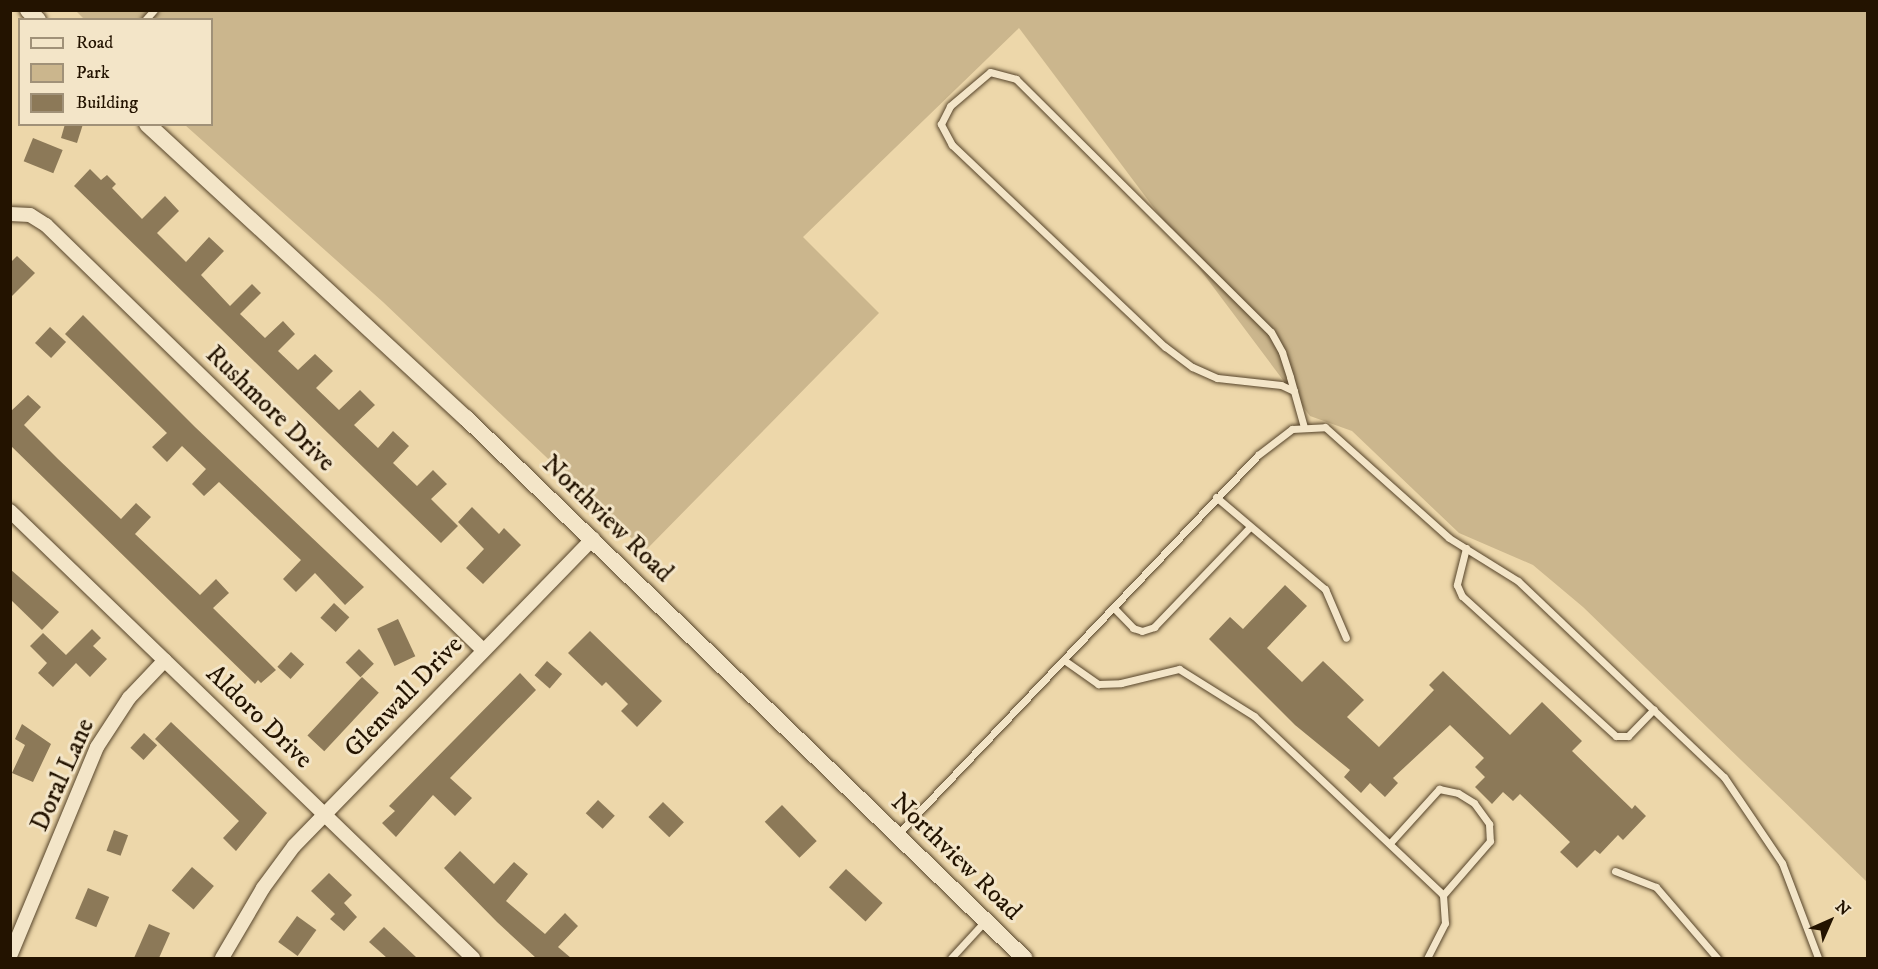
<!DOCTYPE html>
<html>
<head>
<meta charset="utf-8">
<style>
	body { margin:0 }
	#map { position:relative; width:1878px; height:969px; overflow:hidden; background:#edd7aa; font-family:"IM FELL DW Pica",serif }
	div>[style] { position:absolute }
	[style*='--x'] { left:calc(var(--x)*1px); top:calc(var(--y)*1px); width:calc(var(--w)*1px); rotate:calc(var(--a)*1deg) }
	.green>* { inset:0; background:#cbb68d }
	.building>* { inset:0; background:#8c7958; transform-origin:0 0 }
	.roads { filter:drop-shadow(0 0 2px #56442a) drop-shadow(0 0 2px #56442a) }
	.service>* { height:7px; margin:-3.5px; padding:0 3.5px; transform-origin:3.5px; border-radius:3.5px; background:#f3e5c8 }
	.minor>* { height:14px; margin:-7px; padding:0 7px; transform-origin:7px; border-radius:7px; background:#f3e5c8 }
	.tertiary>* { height:16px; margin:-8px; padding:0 8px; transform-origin:8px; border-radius:8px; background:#f3e5c8 }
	span { translate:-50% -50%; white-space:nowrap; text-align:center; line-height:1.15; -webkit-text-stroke:6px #f3e5c8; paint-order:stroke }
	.street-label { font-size:26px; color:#231300 }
	.frame { position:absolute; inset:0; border:12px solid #231300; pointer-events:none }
	.legend { position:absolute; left:18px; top:18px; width:195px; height:108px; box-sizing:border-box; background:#f3e5c8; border:2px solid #a09178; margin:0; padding:8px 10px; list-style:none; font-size:18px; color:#231300 }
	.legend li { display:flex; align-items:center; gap:12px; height:30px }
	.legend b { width:30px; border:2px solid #a09178 }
	.north { position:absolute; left:1800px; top:891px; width:60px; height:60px; -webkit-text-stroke:4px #f3e5c8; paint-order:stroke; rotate:45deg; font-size:16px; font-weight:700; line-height:24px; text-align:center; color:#231300 }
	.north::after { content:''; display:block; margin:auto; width:21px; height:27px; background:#231300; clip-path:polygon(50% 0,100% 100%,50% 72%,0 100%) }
</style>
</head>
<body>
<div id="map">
	<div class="green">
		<div style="clip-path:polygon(76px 11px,1867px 11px,1867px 882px,1583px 607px,1533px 565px,1459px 533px,1352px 431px,1310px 416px,1019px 28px,803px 237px,879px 313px,645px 551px,383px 302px,185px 125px,212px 124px,212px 20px,84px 19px)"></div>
	</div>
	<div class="building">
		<div style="clip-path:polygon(65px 124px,83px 124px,77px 143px,61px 138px)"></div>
		<div style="left:33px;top:138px;width:32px;height:25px;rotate:22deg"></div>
		<div style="clip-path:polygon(90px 169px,101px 180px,107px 175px,116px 184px,112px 188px,142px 219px,165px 196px,179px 211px,157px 233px,186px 262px,209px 237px,224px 251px,201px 275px,230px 306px,252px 284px,261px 293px,240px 314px,265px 338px,283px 321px,295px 334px,278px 351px,298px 370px,315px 354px,333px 371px,316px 388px,339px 410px,360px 390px,375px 405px,354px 425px,378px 448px,393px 431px,409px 446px,393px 463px,417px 486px,433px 470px,447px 484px,431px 499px,458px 526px,441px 543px,74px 186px)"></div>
		<div style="clip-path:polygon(17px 256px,35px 273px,10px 298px,10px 263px)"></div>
		<div style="clip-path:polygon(83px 315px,195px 427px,364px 587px,345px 605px,315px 573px,296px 592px,283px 579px,301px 560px,219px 482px,204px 496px,192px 484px,206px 469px,182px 446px,167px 462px,152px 447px,167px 433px,65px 334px)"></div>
		<div style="left:50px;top:327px;width:22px;height:22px;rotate:43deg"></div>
		<div style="clip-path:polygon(28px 395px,41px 407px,24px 425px,58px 459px,121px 519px,136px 503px,151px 517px,135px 534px,200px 595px,216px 579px,229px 593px,213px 608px,276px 670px,261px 683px,258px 680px,255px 684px,10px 445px,10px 412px)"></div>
		<div style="clip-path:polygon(472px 507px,499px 534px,504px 528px,521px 545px,483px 584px,466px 568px,484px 549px,458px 522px)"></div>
		<div style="clip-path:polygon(10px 569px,59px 612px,42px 630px,10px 599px)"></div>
		<div style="clip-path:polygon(1285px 585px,1307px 606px,1267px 648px,1302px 682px,1323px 661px,1364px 700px,1347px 717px,1379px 747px,1434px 690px,1429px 685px,1443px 671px,1510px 735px,1542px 702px,1582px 741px,1572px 751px,1632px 809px,1635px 805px,1646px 816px,1623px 840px,1618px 835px,1600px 854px,1595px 850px,1577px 868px,1560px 852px,1570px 842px,1520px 794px,1513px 801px,1503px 792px,1492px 804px,1475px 787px,1485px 777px,1475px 767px,1484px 758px,1450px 725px,1393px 778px,1398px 783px,1385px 797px,1370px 783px,1361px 793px,1344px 777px,1350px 770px,1295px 725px,1209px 639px,1230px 617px,1243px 629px)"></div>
		<div style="left:334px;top:603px;width:21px;height:20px;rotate:43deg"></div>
		<div style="left:398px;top:619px;width:41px;height:23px;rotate:65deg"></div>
		<div style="clip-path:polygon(92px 629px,101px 638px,93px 646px,107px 659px,90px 677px,76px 663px,53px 687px,38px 673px,47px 663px,30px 646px,43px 633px,66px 655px)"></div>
		<div style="clip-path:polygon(590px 631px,662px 701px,637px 727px,621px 711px,628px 704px,606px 682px,602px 686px,568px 653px)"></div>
		<div style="left:359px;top:649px;width:21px;height:19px;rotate:45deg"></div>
		<div style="left:291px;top:652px;width:18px;height:20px;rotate:43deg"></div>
		<div style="left:547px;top:661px;width:20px;height:19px;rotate:41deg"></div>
		<div style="clip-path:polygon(520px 673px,536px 690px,450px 778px,472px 798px,455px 816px,433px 795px,396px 837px,382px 823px,395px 811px,389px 806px)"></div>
		<div style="left:362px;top:677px;width:23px;height:80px;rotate:43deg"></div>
		<div style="clip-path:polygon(171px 722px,267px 813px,236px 851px,223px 838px,239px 821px,155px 739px)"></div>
		<div style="clip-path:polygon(22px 724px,51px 744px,33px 782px,12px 773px,25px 745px,15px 739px)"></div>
		<div style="left:144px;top:733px;width:18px;height:20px;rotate:43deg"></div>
		<div style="left:598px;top:800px;width:23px;height:18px;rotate:43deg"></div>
		<div style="left:663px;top:802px;width:29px;height:21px;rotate:44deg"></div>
		<div style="left:782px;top:805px;width:50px;height:24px;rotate:46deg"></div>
		<div style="left:114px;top:830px;width:15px;height:22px;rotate:20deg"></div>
		<div style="clip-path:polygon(460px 851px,494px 884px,514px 862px,528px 874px,506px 901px,545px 934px,565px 913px,578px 926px,558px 947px,571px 958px,536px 958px,497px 922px,444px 868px)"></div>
		<div style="left:192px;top:867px;width:29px;height:31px;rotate:41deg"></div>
		<div style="left:846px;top:869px;width:50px;height:25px;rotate:43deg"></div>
		<div style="clip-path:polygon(329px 873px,352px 895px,344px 903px,357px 917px,344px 931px,330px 919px,335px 914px,311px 891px)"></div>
		<div style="left:88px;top:888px;width:23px;height:33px;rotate:23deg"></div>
		<div style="left:297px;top:916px;width:24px;height:32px;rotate:36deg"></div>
		<div style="clip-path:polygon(149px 924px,170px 933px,159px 958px,134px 958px)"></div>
		<div style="clip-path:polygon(384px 927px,417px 958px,387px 958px,369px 942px)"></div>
	</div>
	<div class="roads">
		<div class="service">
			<div style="--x:145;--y:20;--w:13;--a:-48"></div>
			<div style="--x:1294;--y:391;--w:14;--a:-155"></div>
			<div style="--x:1281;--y:385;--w:64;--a:-173.8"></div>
			<div style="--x:1217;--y:378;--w:27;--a:-156"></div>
			<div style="--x:1192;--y:367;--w:34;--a:-143"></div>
			<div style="--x:1165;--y:347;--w:294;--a:-136.5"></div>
			<div style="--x:952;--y:145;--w:24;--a:-118"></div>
			<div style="--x:941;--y:124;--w:20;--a:-63"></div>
			<div style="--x:950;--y:106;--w:52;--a:-40.4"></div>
			<div style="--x:990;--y:72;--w:27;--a:15"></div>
			<div style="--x:1016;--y:79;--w:359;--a:44.8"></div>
			<div style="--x:1271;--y:332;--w:23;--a:61"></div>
			<div style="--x:1282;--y:352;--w:26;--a:72"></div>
			<div style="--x:1290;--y:377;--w:52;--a:74.4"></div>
			<div style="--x:1216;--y:497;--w:143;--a:40.2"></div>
			<div style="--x:1325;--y:589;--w:53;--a:66.8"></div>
			<div style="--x:1466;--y:548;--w:38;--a:104"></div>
			<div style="--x:1457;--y:585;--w:12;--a:66"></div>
			<div style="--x:1462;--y:596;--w:208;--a:42.3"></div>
			<div style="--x:1616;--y:736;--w:12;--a:0"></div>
			<div style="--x:1628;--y:736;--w:37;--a:-46"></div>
			<div style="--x:1114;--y:608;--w:28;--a:46"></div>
			<div style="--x:1133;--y:628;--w:9;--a:18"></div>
			<div style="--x:1142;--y:631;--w:13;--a:-18"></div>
			<div style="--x:1154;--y:627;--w:137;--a:-46.2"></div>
			<div style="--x:1064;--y:660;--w:42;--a:35.2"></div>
			<div style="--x:1098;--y:684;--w:23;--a:-2"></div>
			<div style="--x:1121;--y:683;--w:60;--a:-13.6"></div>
			<div style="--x:1179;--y:669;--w:89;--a:32.1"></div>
			<div style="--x:1254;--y:716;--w:260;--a:43.4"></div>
			<div style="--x:1443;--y:895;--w:28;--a:86"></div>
			<div style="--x:1445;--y:923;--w:39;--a:117"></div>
			<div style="--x:897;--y:835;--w:524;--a:-46.47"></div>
			<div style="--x:1258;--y:455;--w:43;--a:-37.4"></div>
			<div style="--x:1292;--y:429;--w:33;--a:-3"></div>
			<div style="--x:1325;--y:427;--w:166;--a:41.8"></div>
			<div style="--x:1449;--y:538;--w:81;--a:31.9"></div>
			<div style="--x:1518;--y:581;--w:284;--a:43.6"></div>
			<div style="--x:1724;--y:777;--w:104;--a:56"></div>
			<div style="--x:1782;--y:863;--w:102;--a:69.2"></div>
			<div style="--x:1391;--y:842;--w:72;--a:-47.8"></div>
			<div style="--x:1439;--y:789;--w:19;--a:12"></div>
			<div style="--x:1458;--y:793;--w:19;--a:32"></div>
			<div style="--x:1474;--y:803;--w:26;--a:54"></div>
			<div style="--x:1489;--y:824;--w:17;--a:87"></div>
			<div style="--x:1490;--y:841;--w:72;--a:131"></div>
			<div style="--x:1615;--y:871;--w:44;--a:21.3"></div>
			<div style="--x:1656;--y:887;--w:94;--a:49.3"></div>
			<div style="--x:951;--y:958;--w:50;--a:-47.4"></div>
		</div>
		<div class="minor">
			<div style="--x:10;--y:214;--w:20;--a:3"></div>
			<div style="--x:30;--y:215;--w:19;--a:32"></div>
			<div style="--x:46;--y:225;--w:610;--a:44.2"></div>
			<div style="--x:10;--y:511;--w:644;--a:43.99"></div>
			<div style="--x:10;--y:956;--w:226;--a:-67.4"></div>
			<div style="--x:97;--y:747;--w:59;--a:-56.9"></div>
			<div style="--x:129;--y:698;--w:52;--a:-46.5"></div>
			<div style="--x:222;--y:958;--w:81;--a:-59.6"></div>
			<div style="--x:263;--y:888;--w:52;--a:-53.6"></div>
			<div style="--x:294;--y:846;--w:429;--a:-45.8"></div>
		</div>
		<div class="tertiary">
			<div style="--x:28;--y:10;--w:14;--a:45"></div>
			<div style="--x:147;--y:124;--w:434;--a:42.7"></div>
			<div style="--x:466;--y:418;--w:777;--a:44.06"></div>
		</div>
	</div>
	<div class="street-label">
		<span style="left:270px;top:409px;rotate:44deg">Rushmore Drive</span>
		<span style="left:607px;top:519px;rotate:44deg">Northview Road</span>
		<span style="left:404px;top:697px;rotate:-46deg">Glenwall Drive</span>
		<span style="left:259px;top:717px;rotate:44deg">Aldoro Drive</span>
		<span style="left:63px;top:775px;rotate:-66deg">Doral Lane</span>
		<span style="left:956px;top:857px;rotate:44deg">Northview Road</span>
	</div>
	<div class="frame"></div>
	<ul class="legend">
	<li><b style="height:8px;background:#f3e5c8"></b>Road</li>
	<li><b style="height:16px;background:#cbb68d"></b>Park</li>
	<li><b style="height:16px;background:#8c7958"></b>Building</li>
	</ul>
	<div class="north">N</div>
</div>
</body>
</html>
